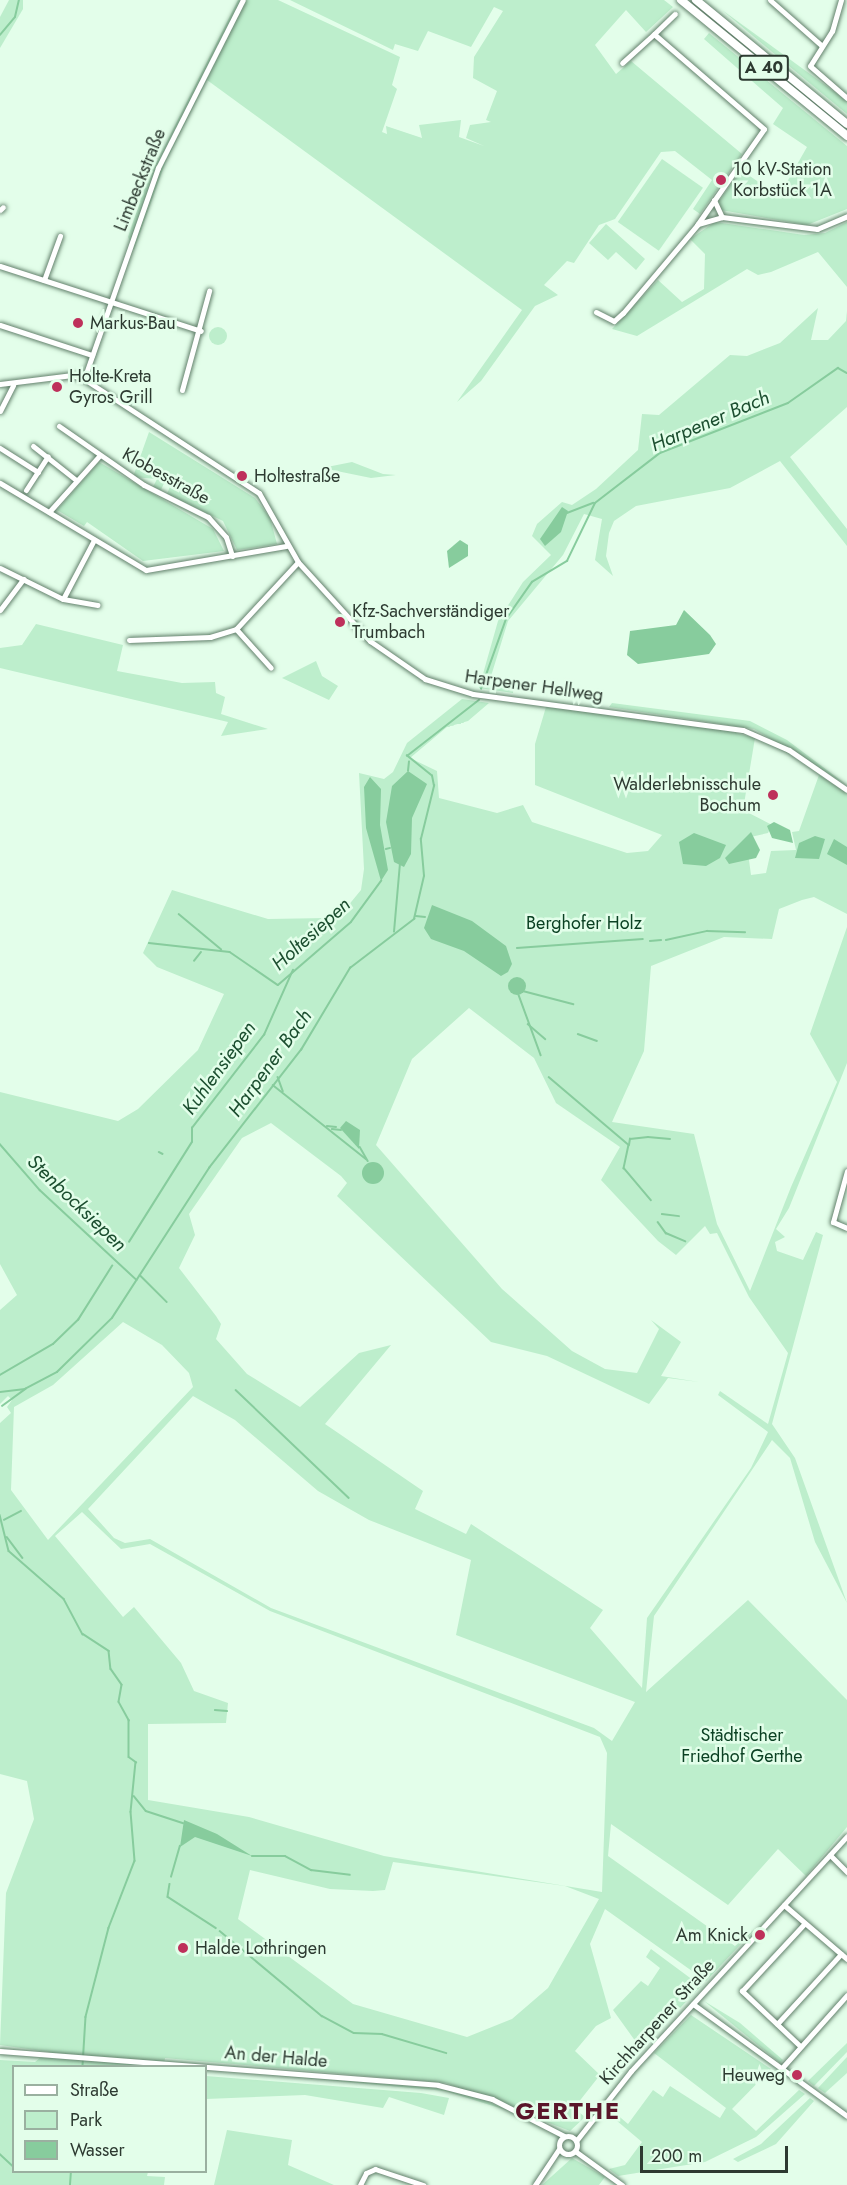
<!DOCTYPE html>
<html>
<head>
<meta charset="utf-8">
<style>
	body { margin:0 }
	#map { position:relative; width:847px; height:2185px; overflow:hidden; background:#e3feea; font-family:Jost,sans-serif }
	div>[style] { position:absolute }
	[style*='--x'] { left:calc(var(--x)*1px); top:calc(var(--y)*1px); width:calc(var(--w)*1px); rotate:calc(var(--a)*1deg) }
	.green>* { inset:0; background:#bdeecc; transform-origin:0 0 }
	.round { border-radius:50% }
	.water>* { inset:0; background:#87cc9d }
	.stream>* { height:1.5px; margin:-0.75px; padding:0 0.75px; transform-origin:0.75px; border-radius:0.75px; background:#87cc9d }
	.roads { filter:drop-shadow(0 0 2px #62806b) drop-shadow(0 0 2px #62806b) }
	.minor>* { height:5px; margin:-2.5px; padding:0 2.5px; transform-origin:2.5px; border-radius:2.5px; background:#fff }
	.minor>.ring { margin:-2.5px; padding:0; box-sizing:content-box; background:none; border:5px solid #fff; border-radius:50% }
	.highway>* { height:8px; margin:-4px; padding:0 4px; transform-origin:4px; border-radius:4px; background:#fff }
	.dots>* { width:16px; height:16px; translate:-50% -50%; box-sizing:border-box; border:3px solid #e3feea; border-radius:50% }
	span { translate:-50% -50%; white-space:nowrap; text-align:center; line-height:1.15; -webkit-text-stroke:5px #e3feea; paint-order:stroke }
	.shield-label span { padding:2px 4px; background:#e3feea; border:2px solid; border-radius:4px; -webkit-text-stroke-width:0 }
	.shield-label { font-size:16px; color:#2d3a31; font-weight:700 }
	.poi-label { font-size:18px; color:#2d3a31 }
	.left { translate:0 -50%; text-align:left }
	.right { translate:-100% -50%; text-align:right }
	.street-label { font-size:18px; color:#2d3a31 }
	.park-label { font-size:18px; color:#0b4123 }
	.water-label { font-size:20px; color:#1b4e2f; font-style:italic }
	.district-label { font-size:24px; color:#5a162a; font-weight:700; letter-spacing:1.5px }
	.legend { position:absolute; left:12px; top:2065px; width:195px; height:108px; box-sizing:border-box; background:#e3feea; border:2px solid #9ab0a0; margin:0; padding:8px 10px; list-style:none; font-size:18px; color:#2d3a31 }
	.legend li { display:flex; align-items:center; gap:12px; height:30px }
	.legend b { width:30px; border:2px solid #9ab0a0 }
	.scale { position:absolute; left:640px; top:2146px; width:148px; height:27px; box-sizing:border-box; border:3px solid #2d3a31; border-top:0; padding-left:8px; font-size:18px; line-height:21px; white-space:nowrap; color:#2d3a31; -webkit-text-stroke:4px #e3feea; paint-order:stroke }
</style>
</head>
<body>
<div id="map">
	<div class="green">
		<div style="clip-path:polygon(9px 0,23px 0,23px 9px,0 48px,0 17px)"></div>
		<div style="clip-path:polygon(238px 0,278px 0,400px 57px,392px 85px,397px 89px,382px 132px,387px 134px,386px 126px,422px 138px,419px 125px,461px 120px,459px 137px,484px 146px,466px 138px,470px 125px,491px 122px,486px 120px,497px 91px,473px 78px,474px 57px,503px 11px,494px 7px,471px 47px,428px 31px,418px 51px,395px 44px,393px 50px,290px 0,664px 0,673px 7px,646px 32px,626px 10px,595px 45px,616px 74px,631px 61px,742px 154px,700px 214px,693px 209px,712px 180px,675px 151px,661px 152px,615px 219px,599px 225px,574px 263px,567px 261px,544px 285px,558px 295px,535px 306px,481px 381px,457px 402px,522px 310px,207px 80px,166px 161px,134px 250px,128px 237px,147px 181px)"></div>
		<div style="clip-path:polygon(722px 10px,847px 101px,847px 114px,777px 56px)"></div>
		<div style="clip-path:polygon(709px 33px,847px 146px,847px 209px,807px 225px,721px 210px,719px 201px,741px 170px,779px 196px,807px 147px,773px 124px,783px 108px,704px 39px)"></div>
		<div style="left:662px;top:159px;width:50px;height:77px;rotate:35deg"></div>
		<div style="clip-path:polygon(715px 222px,804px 235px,825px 233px,847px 222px,847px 287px,818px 252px,771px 272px,758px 275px,747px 269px,637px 336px,612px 329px,658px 280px,682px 302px,704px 289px,705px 254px,690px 239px)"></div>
		<div style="clip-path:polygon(606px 224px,645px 259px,636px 270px,616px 252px,608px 260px,589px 243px)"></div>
		<div style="clip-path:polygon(818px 308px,811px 340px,828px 340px,846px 321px,847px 311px,847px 407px,790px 457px,847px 529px,847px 546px,780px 461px,730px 488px,636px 506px,614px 521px,609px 533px,606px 556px,613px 576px,595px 560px,602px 519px,584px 514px,563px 555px,508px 621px,488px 686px,514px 684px,513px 693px,479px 688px,498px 621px,523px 582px,551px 555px,532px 536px,537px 524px,562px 502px,572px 505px,596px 489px,638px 450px,642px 414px,659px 415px,730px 355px,747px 356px,780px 343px)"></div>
		<div class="round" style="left:209px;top:327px;width:18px;height:18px"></div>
		<div style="clip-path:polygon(149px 432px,255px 498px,270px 518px,277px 544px,237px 550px,223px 521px,167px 494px,171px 484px,165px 481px,161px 490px,153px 487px,157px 479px,133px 477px)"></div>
		<div style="clip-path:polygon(99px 462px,213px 529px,224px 551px,143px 561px,87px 522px,84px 526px,57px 510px)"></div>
		<div style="clip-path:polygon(352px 462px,383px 474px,396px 475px,371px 478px,322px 468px)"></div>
		<div style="clip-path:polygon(36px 624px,123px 645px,117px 671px,182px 683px,215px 682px,216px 693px,225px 697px,221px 714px,268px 729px,221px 736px,228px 722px,0 668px,0 648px,22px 645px)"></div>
		<div style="clip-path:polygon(316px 661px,322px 676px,338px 686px,329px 700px,282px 678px)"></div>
		<div style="clip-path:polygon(evenodd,462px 699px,489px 703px,468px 721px,447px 727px,410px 758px,437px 771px,439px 798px,497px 813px,523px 805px,532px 822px,627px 853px,648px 851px,662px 835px,535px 785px,535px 744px,546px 707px,710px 726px,755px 738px,743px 810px,772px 825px,768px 833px,746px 838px,751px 875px,766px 873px,771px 851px,796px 850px,792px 832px,799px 831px,819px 775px,847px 793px,847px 914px,814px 897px,802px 900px,779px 909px,772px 939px,724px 937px,651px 966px,644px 1051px,612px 1122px,694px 1134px,717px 1224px,750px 1291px,791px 1187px,837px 1082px,810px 1034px,847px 927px,847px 1063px,789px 1208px,776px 1229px,785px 1237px,775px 1242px,777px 1251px,803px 1260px,816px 1232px,823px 1235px,772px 1424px,795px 1458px,847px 1603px,815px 1542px,790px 1458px,772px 1440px,654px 1616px,646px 1692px,748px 1600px,847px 1700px,847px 1827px,806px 1876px,778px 1849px,728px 1905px,611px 1824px,608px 1856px,735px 1946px,757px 1927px,706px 1981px,605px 1909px,590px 1944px,611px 2018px,596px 2026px,575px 2051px,600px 2075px,574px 2108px,585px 2117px,570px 2131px,446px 2083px,165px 2058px,164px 2066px,173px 2066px,14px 2066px,14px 2172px,148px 2172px,147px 2176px,165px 2177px,164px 2185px,0 2185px,0 2060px,35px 2062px,41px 2057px,8px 2054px,43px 2056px,49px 2052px,0 2045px,6px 1893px,34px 1819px,27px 1781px,0 1774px,0 1423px,11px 1413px,7px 1407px,12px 1400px,8px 1396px,0 1404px,0 1310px,17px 1295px,0 1264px,0 1092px,118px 1121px,138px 1109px,198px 1050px,224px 994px,157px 967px,143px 953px,172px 890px,268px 919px,327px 918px,347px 907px,361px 890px,364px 869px,359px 773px,384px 779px,393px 772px,407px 743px,462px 699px,469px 1008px,534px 1058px,556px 1103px,620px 1147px,601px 1180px,658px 1241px,676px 1255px,705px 1226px,710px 1234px,717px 1233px,749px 1297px,788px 1353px,768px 1424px,720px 1391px,718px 1395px,768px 1432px,751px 1468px,647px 1618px,642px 1688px,590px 1628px,603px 1610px,471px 1524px,466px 1534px,415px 1509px,423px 1491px,325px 1424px,391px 1345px,359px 1353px,300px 1407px,247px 1374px,216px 1339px,221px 1324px,216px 1316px,179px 1268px,195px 1235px,189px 1214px,242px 1138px,271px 1123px,341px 1176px,347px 1183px,337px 1196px,491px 1342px,547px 1356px,649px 1404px,668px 1378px,699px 1382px,661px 1376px,681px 1342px,651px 1320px,659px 1329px,637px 1373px,605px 1369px,572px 1351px,502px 1289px,376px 1145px,412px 1059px,469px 1008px,462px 699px,123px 1322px,162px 1345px,189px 1373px,193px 1387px,48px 1540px,11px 1490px,14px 1407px,53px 1385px,123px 1322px,462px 699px,193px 1396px,235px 1420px,318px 1491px,369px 1520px,471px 1560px,456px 1635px,635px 1702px,612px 1741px,594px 1728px,271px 1608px,150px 1539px,125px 1543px,114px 1538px,88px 1509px,193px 1396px,462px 699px,82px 1512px,121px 1549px,150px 1544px,270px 1611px,600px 1737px,607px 1753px,602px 1892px,384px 1856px,249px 1817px,148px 1800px,148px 1724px,226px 1723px,228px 1703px,194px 1691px,181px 1663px,134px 1607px,123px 1617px,55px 1536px,82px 1512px,462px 699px,393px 1862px,565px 1886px,599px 1899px,548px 1988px,512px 2019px,467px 2037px,353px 2004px,238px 1919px,250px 1870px,330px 1889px,373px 1891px,385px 1890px,393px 1862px)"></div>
		<div style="clip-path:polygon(612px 703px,750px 721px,787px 740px,847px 785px,754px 729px,609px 707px)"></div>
		<div style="clip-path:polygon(651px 1949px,701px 1986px,641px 2049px,613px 2010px,641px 1981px,648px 1986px,660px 1968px,646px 1957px)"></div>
		<div style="clip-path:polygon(704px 2001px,740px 2023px,783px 2060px,780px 2063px)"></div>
		<div style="clip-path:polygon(691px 2015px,771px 2069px,732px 2109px,756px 2131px,799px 2090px,805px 2094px,756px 2137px,705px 2162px,618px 2176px,609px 2169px,625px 2165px,642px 2142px,604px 2110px,607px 2106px,628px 2124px,653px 2090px,663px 2097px,670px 2086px,720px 2118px,726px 2108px,654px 2053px)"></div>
		<div style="clip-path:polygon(847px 2043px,847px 2052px,814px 2086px,808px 2081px)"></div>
		<div style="clip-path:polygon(847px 2057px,847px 2073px,825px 2093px,818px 2088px)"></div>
		<div style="clip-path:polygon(206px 2069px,436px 2088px,475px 2096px,512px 2112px,445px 2091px)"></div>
		<div style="clip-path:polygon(206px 2076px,421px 2093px,449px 2098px,444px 2115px,389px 2097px,383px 2108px,305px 2095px,206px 2099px)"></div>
		<div style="clip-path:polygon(810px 2098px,814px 2101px,776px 2144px,738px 2162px,733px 2159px,761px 2144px)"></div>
		<div style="clip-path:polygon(227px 2130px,292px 2140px,288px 2165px,334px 2185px,214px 2185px)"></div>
		<div style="clip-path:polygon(572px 2158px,605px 2177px,599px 2185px,542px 2185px)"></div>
	</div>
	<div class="water">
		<div style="clip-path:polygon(562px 507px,568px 511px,561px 532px,545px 546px,540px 539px)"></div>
		<div style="clip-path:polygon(460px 540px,468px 545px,468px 556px,449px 568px,447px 551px)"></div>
		<div style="clip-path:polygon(684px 610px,710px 635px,716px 644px,709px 654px,638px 664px,627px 655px,630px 631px,676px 625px)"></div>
		<div style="clip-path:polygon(408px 771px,427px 784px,412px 818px,411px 854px,404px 867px,394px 862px,386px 822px,392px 786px)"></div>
		<div style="clip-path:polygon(370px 777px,381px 789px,380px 825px,388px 870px,381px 881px,366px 828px,364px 787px)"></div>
		<div style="clip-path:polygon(774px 822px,790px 830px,793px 843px,772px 838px,767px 826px)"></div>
		<div style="clip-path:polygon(751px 832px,760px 850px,756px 858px,729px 864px,725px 858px)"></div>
		<div style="clip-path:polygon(694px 833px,726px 845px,720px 858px,706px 866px,683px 864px,679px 842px)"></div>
		<div style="clip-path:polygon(815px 836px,825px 839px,819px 859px,795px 858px,799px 843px)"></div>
		<div style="clip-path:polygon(834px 839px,847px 847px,847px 865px,827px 854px)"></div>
		<div style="clip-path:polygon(432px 905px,472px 921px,506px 946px,512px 964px,508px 972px,501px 976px,464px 951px,431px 939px,424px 928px)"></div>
		<div class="round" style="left:508px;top:977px;width:18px;height:18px"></div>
		<div style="clip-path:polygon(346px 1121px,360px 1130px,359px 1149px,340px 1128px)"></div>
		<div class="round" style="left:362px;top:1162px;width:22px;height:22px"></div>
		<div style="clip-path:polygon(184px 1820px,217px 1834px,252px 1856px,195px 1837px,180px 1847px)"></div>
	</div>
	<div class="stream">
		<div style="--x:0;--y:35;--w:23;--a:-50"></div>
		<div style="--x:15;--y:17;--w:17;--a:-77"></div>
		<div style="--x:567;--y:513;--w:28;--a:-21"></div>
		<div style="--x:481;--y:689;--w:74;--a:-70.3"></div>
		<div style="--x:506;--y:619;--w:45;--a:-54.9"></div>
		<div style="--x:532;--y:582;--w:41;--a:-31"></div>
		<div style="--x:567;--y:561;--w:64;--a:-64.2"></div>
		<div style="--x:595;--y:503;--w:82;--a:-37.6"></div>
		<div style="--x:660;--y:453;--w:137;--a:-21.3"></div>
		<div style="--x:788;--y:403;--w:61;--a:-35"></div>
		<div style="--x:838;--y:368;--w:10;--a:29"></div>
		<div style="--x:408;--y:771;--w:9;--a:-84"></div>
		<div style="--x:386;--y:849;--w:4;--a:-14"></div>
		<div style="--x:179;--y:914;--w:55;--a:39.8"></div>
		<div style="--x:416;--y:916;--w:9;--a:6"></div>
		<div style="--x:394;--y:932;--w:69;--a:-85"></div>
		<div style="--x:666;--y:940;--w:42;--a:-12.4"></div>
		<div style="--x:707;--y:931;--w:38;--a:2"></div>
		<div style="--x:650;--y:941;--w:11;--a:-5"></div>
		<div style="--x:149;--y:943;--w:81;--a:6.3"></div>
		<div style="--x:230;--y:952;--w:58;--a:34.5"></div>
		<div style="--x:278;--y:985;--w:96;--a:-40.8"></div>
		<div style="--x:351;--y:922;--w:51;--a:-53.8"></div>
		<div style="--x:517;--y:948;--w:126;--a:-4.1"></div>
		<div style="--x:194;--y:961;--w:11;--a:-52"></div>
		<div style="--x:523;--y:991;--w:52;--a:14.6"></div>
		<div style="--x:519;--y:995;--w:64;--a:69.9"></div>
		<div style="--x:528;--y:1024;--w:23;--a:41"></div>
		<div style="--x:578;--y:1034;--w:20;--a:20"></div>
		<div style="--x:278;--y:1077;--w:15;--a:70"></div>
		<div style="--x:549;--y:1077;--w:105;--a:40.4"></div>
		<div style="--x:629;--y:1145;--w:24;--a:102"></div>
		<div style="--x:624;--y:1168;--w:42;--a:49.8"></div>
		<div style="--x:273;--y:1085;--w:119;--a:38.5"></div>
		<div style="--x:327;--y:1126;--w:9;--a:6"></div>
		<div style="--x:332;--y:1129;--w:9;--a:6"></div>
		<div style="--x:0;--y:1144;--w:61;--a:49"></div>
		<div style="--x:40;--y:1190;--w:132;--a:42.9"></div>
		<div style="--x:629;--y:1145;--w:6;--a:-81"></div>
		<div style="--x:630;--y:1139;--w:18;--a:-6"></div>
		<div style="--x:648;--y:1137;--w:22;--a:5"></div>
		<div style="--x:360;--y:1147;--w:16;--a:60"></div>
		<div style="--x:159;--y:1152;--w:4;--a:27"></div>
		<div style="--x:662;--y:1214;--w:17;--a:7"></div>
		<div style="--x:658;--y:1222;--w:14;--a:54"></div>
		<div style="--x:666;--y:1233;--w:21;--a:23"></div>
		<div style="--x:129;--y:1242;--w:118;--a:-57.8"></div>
		<div style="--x:192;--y:1142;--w:14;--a:-90"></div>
		<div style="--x:192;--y:1128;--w:118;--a:-52.3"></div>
		<div style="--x:264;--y:1035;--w:71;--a:-66"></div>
		<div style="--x:140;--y:1275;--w:38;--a:45"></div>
		<div style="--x:0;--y:1375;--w:61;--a:-30.3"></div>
		<div style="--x:53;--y:1344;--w:35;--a:-44"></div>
		<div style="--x:78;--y:1320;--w:64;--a:-57.8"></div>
		<div style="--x:236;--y:1390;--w:156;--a:43.7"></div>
		<div style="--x:0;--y:1392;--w:25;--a:-7"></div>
		<div style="--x:25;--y:1389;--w:36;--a:-28"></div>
		<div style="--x:57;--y:1372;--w:77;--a:-44.5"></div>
		<div style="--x:112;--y:1318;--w:179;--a:-57.1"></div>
		<div style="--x:209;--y:1168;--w:150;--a:-52.1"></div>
		<div style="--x:301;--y:1050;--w:96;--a:-59.1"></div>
		<div style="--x:350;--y:968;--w:81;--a:-37.4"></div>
		<div style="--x:414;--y:919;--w:44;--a:-76.9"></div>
		<div style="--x:424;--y:876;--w:37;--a:-95"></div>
		<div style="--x:421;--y:839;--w:55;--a:-76.2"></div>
		<div style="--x:434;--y:786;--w:10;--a:-101"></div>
		<div style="--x:432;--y:776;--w:32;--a:-141"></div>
		<div style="--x:407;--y:756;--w:91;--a:-37.9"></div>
		<div style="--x:2;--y:1406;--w:29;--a:-36"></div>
		<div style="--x:0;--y:1515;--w:37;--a:76"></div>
		<div style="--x:9;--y:1551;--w:73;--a:41.1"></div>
		<div style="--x:64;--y:1599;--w:40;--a:62"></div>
		<div style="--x:83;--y:1634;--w:31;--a:33"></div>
		<div style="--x:109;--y:1651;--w:18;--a:84"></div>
		<div style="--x:111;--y:1669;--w:19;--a:55"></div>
		<div style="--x:122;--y:1685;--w:17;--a:100"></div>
		<div style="--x:119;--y:1702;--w:21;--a:61"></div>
		<div style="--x:129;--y:1720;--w:37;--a:90"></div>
		<div style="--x:129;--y:1757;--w:9;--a:36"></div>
		<div style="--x:136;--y:1762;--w:50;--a:95.7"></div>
		<div style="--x:131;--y:1812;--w:49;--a:85.3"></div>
		<div style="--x:135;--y:1861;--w:72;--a:111.2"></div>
		<div style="--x:109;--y:1928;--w:92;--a:104.5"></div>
		<div style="--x:86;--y:2017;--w:49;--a:93.5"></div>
		<div style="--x:4;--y:1520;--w:19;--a:-28"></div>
		<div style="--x:7;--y:1537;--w:26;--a:53"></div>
		<div style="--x:215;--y:1710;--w:12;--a:5"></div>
		<div style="--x:134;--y:1796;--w:19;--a:51"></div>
		<div style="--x:146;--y:1811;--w:39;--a:18"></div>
		<div style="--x:252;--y:1856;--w:33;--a:0"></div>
		<div style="--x:285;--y:1856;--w:30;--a:28"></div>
		<div style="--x:311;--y:1870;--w:39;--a:7"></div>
		<div style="--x:171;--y:1877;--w:32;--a:-74"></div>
		<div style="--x:170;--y:1884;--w:13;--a:99"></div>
		<div style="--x:168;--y:1897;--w:57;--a:32.9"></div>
		<div style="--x:220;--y:1931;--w:133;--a:39.8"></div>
		<div style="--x:322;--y:2016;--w:36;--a:28"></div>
		<div style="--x:354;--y:2033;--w:28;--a:2"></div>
		<div style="--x:382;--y:2034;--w:67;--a:16.5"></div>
		<div style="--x:0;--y:2154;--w:19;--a:43"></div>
		<div style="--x:70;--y:2185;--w:13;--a:-86"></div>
	</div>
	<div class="roads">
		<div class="minor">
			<div style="--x:770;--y:0;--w:69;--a:41.5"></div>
			<div style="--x:841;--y:0;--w:32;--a:106"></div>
			<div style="--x:832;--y:31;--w:41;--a:122.2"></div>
			<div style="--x:810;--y:66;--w:49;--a:40.9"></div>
			<div style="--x:654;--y:34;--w:29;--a:-44"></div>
			<div style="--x:714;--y:200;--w:19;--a:65"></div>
			<div style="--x:0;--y:210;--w:4;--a:-45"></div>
			<div style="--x:698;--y:224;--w:25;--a:-16"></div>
			<div style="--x:722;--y:217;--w:96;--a:7.2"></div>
			<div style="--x:817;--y:229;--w:33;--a:-23"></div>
			<div style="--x:0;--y:266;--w:211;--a:17.9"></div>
			<div style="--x:44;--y:280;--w:47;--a:-70"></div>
			<div style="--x:596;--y:312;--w:20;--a:27"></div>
			<div style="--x:614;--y:321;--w:12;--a:-42"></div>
			<div style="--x:623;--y:313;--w:115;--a:-49.9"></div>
			<div style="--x:697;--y:225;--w:117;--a:-55.1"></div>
			<div style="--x:764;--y:129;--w:145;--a:-139.2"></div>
			<div style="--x:654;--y:34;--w:43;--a:137.8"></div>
			<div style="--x:0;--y:325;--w:97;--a:18.1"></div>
			<div style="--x:84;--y:379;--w:224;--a:-70.7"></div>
			<div style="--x:158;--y:168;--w:188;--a:-63.2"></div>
			<div style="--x:0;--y:384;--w:73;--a:-7.1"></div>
			<div style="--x:72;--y:375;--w:13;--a:18"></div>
			<div style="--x:84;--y:379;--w:209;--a:33.1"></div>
			<div style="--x:259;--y:493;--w:79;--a:60.5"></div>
			<div style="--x:298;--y:562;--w:107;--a:47.7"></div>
			<div style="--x:370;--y:641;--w:67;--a:34.6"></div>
			<div style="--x:425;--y:679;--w:50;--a:17.4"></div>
			<div style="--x:473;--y:694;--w:272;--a:7.6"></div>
			<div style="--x:743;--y:730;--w:50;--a:23.5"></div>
			<div style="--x:789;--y:750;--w:70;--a:34.6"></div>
			<div style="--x:182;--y:390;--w:103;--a:-74.7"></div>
			<div style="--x:0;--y:411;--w:29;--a:-63"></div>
			<div style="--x:59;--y:426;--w:103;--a:34.8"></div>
			<div style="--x:144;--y:485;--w:72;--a:26.6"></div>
			<div style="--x:208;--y:517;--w:27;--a:48"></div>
			<div style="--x:226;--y:537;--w:20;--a:72"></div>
			<div style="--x:33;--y:446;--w:55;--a:38.3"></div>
			<div style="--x:0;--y:448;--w:45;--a:32.3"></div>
			<div style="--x:0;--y:483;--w:170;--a:30.8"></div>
			<div style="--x:146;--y:570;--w:142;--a:-9.7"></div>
			<div style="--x:26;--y:490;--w:40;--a:-57.1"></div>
			<div style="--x:49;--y:512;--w:76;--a:-48.2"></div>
			<div style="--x:0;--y:568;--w:70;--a:26.2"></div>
			<div style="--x:63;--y:599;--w:35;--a:10"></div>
			<div style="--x:63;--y:599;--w:67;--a:-62.3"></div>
			<div style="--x:0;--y:610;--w:39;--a:-53"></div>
			<div style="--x:236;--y:629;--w:52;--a:48.1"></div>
			<div style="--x:129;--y:640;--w:81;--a:-2.1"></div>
			<div style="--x:210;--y:637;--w:27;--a:-17"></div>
			<div style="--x:236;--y:629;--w:91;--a:-47.2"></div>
			<div style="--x:847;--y:1171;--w:53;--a:105.4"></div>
			<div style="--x:833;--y:1222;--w:15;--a:23"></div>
			<div style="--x:830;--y:1855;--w:24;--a:45"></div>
			<div style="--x:784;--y:1905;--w:83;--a:40.6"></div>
			<div style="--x:693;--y:2004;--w:190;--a:36"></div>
			<div style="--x:777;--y:2024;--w:95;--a:-47.6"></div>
			<div style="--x:799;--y:2045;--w:79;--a:-136.5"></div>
			<div style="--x:742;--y:1991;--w:91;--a:-47.2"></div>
			<div style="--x:0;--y:2051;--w:439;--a:4.4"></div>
			<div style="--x:438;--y:2085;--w:56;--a:14.5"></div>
			<div style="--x:492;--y:2099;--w:81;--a:27.2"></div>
			<div style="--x:781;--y:2069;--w:99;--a:-48.3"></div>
			<div class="ring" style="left:559px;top:2136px;width:13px;height:13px"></div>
			<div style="--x:576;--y:2141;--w:89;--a:-51.8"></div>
			<div style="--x:631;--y:2071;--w:319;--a:-47.4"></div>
			<div style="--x:575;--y:2151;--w:58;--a:35.9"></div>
			<div style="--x:360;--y:2185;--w:13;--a:-63"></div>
			<div style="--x:366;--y:2173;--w:10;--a:-24"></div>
			<div style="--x:375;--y:2169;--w:51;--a:18.4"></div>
			<div style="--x:535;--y:2185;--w:43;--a:-56.3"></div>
		</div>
		<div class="highway">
			<div style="--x:681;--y:0;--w:215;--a:39.3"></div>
			<div style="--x:696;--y:0;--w:195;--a:39.4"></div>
		</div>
	</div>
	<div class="dots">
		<div style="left:721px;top:180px;background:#be305b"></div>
		<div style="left:78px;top:323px;background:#be305b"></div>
		<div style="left:57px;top:387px;background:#be305b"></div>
		<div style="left:242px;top:476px;background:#be305b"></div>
		<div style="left:340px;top:622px;background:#be305b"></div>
		<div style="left:773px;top:795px;background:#be305b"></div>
		<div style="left:760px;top:1935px;background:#be305b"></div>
		<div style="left:183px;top:1948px;background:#be305b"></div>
		<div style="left:797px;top:2075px;background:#be305b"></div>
	</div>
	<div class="shield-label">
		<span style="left:764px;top:68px">A 40</span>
	</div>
	<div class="poi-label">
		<span class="left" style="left:733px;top:180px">10 kV-Station<br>Korbstück 1A</span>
		<span class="left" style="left:90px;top:323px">Markus-Bau</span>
		<span class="left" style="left:69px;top:387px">Holte-Kreta<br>Gyros Grill</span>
		<span class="left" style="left:254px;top:476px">Holtestraße</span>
		<span class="left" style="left:352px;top:622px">Kfz-Sachverständiger<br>Trumbach</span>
		<span class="right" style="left:761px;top:795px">Walderlebnisschule<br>Bochum</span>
		<span class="right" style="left:748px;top:1935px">Am Knick</span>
		<span class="left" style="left:195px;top:1948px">Halde Lothringen</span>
		<span class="right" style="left:785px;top:2075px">Heuweg</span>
	</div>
	<div class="street-label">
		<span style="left:140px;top:180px;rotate:-68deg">Limbeckstraße</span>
		<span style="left:166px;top:476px;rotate:29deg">Klobesstraße</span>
		<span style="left:534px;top:686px;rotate:8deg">Harpener Hellweg</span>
		<span style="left:657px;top:2022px;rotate:-48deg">Kirchharpener Straße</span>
		<span style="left:276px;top:2057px;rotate:5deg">An der Halde</span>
	</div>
	<div class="park-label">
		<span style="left:584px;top:923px">Berghofer Holz</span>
		<span style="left:742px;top:1746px">Städtischer<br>Friedhof Gerthe</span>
	</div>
	<div class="water-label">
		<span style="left:710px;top:421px;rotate:-23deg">Harpener Bach</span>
		<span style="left:311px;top:934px;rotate:-42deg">Holtesiepen</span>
		<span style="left:270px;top:1063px;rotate:-54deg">Harpener Bach</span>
		<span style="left:219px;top:1068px;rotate:-54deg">Kuhlensiepen</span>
		<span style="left:77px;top:1203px;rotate:44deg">Stenbocksiepen</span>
	</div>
	<div class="district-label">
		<span style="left:568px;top:2111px">GERTHE</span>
	</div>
	<ul class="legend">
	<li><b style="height:8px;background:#fff"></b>Straße</li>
	<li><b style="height:16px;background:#bdeecc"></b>Park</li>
	<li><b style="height:16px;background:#87cc9d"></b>Wasser</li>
	</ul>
	<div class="scale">200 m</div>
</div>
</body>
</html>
